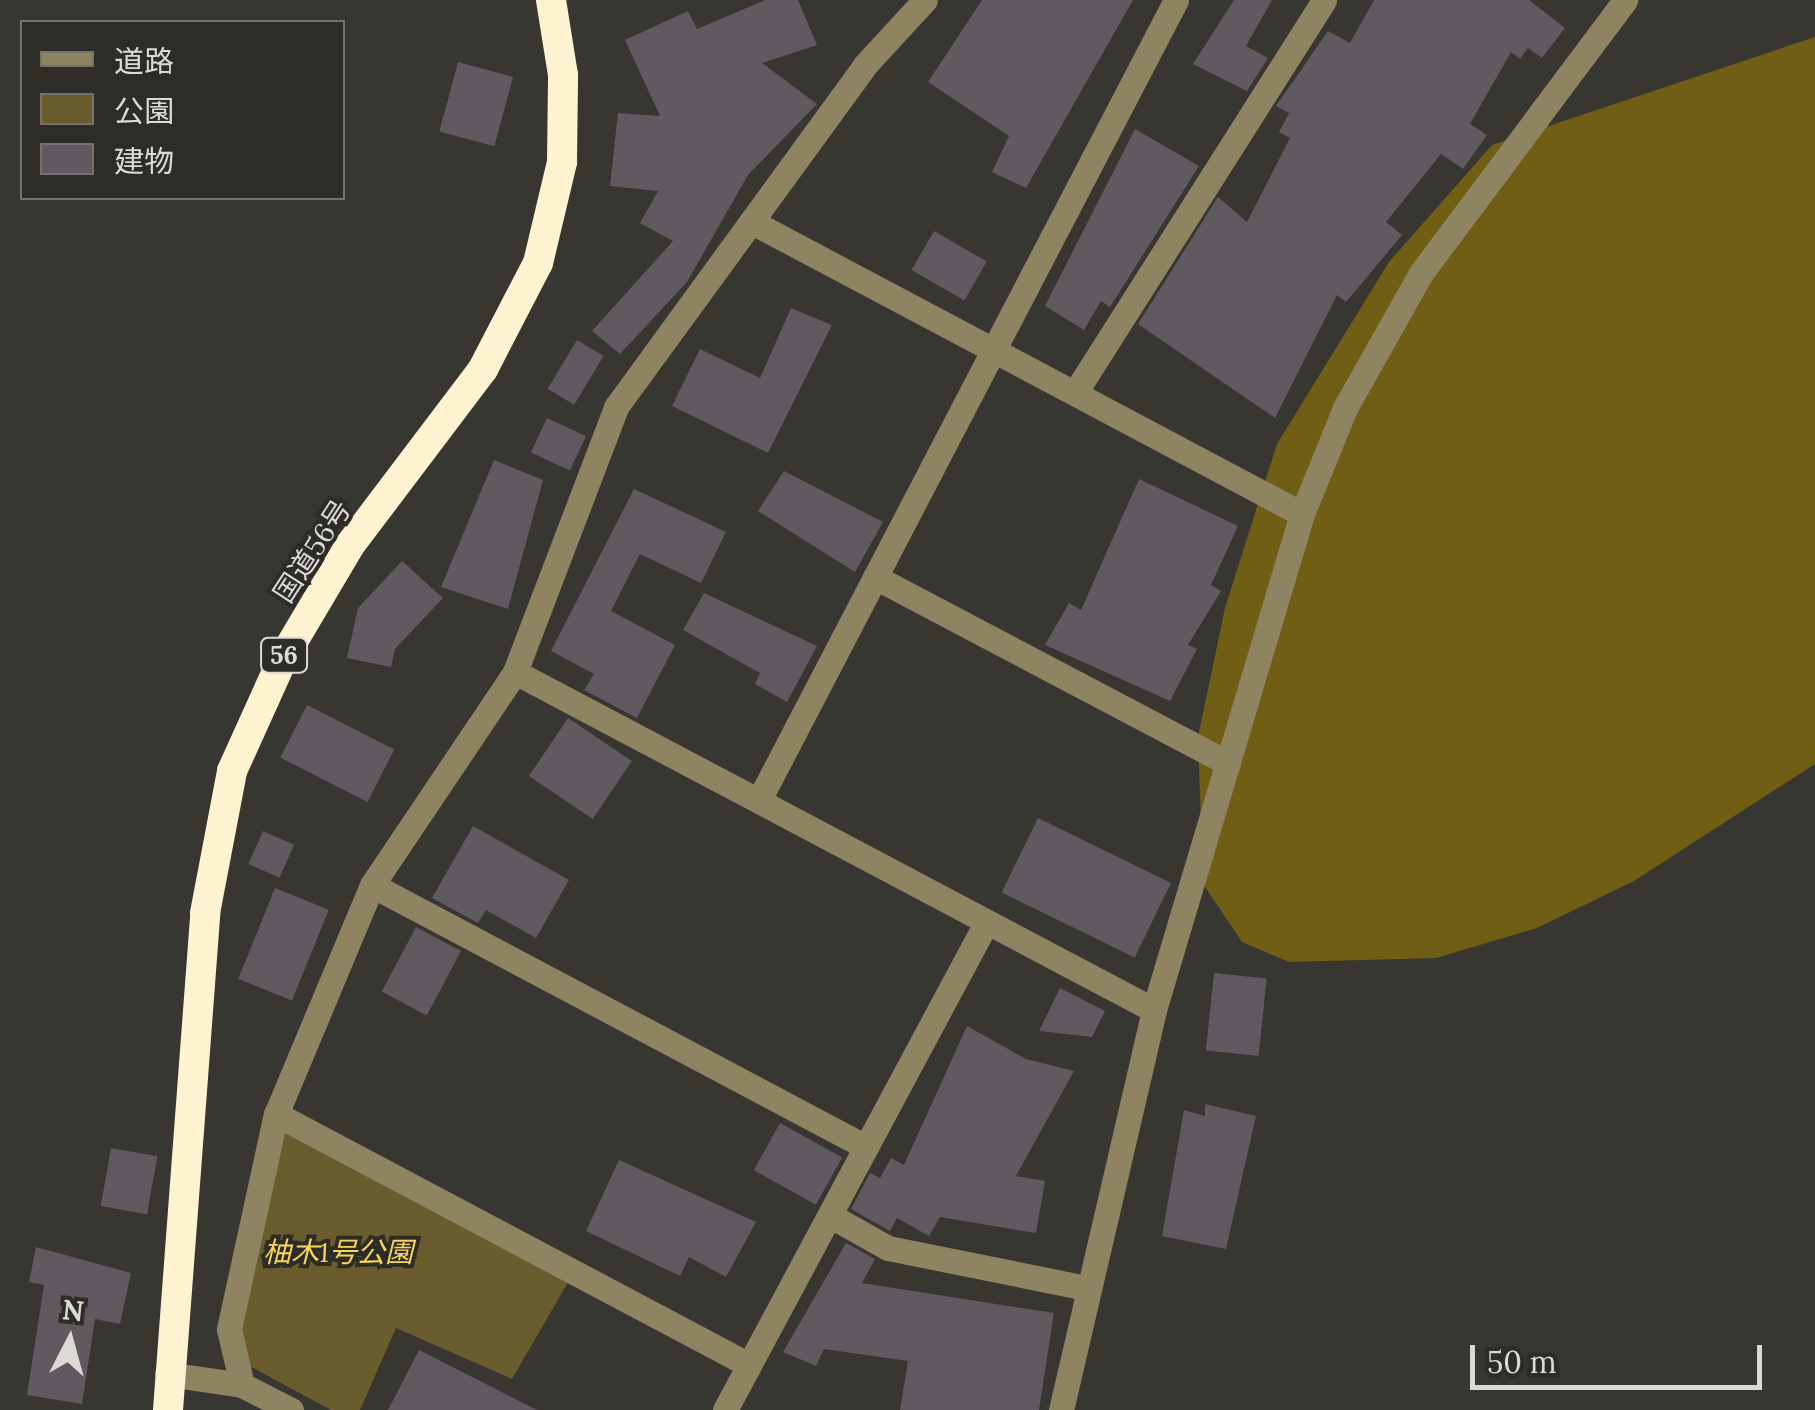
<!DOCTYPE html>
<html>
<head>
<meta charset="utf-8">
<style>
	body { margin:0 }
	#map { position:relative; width:1815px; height:1410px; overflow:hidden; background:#373630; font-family:Lora,"Noto Sans JP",serif }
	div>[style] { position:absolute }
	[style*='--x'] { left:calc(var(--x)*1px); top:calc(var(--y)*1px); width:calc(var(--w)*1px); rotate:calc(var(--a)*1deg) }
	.green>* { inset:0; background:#6a5c2d }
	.forest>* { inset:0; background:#715e15 }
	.building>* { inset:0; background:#5e5a5f; transform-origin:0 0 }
	.minor>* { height:25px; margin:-12.5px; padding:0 12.5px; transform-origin:12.5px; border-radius:12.5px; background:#8f8462 }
	.highway>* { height:30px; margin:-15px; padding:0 15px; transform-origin:15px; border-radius:15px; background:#fdf3d1 }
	span { translate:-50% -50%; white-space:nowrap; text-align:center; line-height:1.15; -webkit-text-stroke:8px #2d2c26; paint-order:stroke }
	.shield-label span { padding:2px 8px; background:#2d2c26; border:2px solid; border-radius:8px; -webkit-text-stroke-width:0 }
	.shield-label { font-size:25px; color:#dcdad7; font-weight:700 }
	.street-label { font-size:28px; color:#dcdad7 }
	.park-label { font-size:28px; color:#f7d45b; font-style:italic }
	.legend { position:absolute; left:20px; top:20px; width:325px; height:180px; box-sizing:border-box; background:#2d2c26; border:2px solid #73726d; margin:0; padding:12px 18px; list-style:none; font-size:30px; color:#dcdad7 }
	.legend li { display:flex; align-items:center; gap:20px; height:50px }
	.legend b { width:50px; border:2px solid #73726d }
	.north { position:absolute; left:20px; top:1290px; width:100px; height:100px; -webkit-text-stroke:8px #2d2c26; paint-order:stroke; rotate:6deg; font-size:28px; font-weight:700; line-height:40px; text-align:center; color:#dcdad7 }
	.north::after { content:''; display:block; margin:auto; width:35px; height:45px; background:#dcdad7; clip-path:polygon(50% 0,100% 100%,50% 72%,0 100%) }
	.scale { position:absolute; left:1470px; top:1345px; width:292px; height:45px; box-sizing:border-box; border:5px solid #dcdad7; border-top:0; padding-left:12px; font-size:30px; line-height:35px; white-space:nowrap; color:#dcdad7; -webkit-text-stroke:8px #2d2c26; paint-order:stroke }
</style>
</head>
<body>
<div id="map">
	<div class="green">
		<div style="clip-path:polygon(276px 1114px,574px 1272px,512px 1379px,396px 1328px,360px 1410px,331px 1410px,251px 1367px,229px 1329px)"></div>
	</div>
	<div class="forest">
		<div style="clip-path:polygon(1815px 37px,1815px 764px,1634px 881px,1537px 928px,1436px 958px,1289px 962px,1242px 942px,1203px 884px,1198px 737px,1225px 608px,1277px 444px,1389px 262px,1492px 145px)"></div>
	</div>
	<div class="building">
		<div style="clip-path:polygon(765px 0,798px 0,817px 45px,762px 63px,817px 104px,748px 175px,687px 282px,620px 354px,592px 331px,673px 241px,640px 223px,658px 191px,610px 186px,618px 113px,660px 116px,625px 40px,688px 11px,697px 29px)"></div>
		<div style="clip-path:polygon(982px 0,1133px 0,1026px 188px,992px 172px,1009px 136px,928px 82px)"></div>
		<div style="clip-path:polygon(1234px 0,1272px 0,1246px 46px,1268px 58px,1247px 91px,1193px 64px)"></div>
		<div style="clip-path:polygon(1374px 0,1529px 0,1565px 28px,1542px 58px,1528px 48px,1520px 59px,1511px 52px,1470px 124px,1487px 135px,1463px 169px,1441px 154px,1386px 222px,1402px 235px,1346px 302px,1337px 295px,1275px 418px,1138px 324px,1218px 197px,1247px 222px,1290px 138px,1279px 132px,1289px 113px,1276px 106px,1328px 31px,1350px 43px)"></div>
		<div style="left:458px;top:62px;width:57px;height:72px;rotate:15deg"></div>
		<div style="clip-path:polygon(1135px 129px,1199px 166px,1110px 307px,1101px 301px,1084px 330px,1045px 306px)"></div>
		<div style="left:934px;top:231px;width:61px;height:45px;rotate:30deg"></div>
		<div style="clip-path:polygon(791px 308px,832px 325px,768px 453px,672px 406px,700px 349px,760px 378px)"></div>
		<div style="left:577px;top:340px;width:31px;height:57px;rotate:31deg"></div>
		<div style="left:547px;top:418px;width:43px;height:38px;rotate:25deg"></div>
		<div style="clip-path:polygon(494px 460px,543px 480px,508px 609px,441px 587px)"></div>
		<div style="clip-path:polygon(784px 471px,883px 522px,855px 572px,758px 511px)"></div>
		<div style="clip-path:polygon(1139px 479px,1238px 526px,1211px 585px,1221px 591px,1188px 645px,1197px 649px,1170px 701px,1045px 645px,1069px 603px,1081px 610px)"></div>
		<div style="clip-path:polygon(634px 489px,726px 532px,701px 583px,640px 554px,611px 611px,675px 645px,637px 718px,584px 690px,594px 674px,551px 651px)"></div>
		<div style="clip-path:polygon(402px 561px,443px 598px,395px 649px,391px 667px,347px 658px,358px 608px)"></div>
		<div style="clip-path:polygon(704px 593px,817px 646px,787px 702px,755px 684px,760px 673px,683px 630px)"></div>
		<div style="left:307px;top:705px;width:98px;height:59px;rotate:27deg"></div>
		<div style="left:568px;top:718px;width:77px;height:70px;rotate:34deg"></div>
		<div style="left:1038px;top:818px;width:148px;height:83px;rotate:26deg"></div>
		<div style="clip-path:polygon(473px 826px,569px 880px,536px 938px,486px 910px,478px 923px,432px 898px)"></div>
		<div style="left:263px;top:831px;width:34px;height:36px;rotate:24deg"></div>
		<div style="left:275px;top:888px;width:58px;height:98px;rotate:22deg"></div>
		<div style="left:416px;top:927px;width:51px;height:73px;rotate:28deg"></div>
		<div style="left:1214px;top:973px;width:53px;height:78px;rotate:6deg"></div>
		<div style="clip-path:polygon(1060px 988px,1105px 1011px,1092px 1037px,1039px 1031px)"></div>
		<div style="clip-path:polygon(967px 1026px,1026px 1059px,1074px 1071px,1016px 1176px,1045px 1181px,1036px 1233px,940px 1217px,929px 1236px,897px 1218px,890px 1231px,851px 1209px,870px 1173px,880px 1178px,891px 1158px,904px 1165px)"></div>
		<div style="clip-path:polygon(1205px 1104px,1256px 1116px,1226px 1249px,1162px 1236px,1184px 1110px,1205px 1116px)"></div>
		<div style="left:780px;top:1123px;width:71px;height:54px;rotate:29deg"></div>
		<div style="left:111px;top:1148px;width:47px;height:59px;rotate:10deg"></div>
		<div style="clip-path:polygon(619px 1160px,756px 1222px,726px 1277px,689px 1257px,680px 1276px,586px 1231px)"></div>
		<div style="clip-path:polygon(846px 1243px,875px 1259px,862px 1283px,1054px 1313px,1039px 1410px,900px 1410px,908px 1361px,824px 1349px,816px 1366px,783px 1352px)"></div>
		<div style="clip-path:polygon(36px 1247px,131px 1273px,120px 1324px,95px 1319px,82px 1404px,27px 1395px,44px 1285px,29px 1282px)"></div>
		<div style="clip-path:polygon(419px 1350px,537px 1410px,388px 1410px)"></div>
	</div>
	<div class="minor">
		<div style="--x:754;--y:223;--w:620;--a:27.97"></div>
		<div style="--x:1078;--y:388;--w:459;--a:-57.6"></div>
		<div style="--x:875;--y:577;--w:399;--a:27.8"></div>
		<div style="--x:515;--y:672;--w:723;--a:27.88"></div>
		<div style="--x:759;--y:800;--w:902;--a:-62.47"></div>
		<div style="--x:372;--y:885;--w:248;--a:112.7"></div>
		<div style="--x:276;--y:1114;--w:535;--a:27.95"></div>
		<div style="--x:866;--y:1147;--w:559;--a:-152.06"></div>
		<div style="--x:372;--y:885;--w:257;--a:-56.1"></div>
		<div style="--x:515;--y:672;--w:284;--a:-69.1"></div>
		<div style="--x:616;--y:407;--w:423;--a:-53.9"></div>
		<div style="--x:865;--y:65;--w:88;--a:-47.3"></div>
		<div style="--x:831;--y:1216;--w:65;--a:29.3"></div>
		<div style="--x:888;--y:1248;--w:202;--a:11.4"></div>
		<div style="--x:167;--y:1374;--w:76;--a:8.3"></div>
		<div style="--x:242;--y:1385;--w:55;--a:27"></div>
		<div style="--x:242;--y:1385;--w:57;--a:-103.1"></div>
		<div style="--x:229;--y:1329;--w:220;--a:-77.7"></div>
		<div style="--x:725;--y:1410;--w:553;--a:-61.81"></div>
		<div style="--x:1061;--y:1410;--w:411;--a:-76.9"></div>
		<div style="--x:1154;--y:1010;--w:518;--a:-73.39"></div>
		<div style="--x:1302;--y:514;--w:114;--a:-67.9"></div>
		<div style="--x:1345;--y:408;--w:155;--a:-60.6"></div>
		<div style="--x:1421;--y:273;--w:341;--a:-53.2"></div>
	</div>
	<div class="highway">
		<div style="--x:168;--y:1410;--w:498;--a:-85.7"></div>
		<div style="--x:205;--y:913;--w:145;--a:-79.2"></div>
		<div style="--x:232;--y:771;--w:124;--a:-65.7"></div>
		<div style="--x:283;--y:658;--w:131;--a:-59.3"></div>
		<div style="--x:350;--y:545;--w:221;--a:-52.9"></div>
		<div style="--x:483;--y:369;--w:119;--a:-62.6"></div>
		<div style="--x:538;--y:263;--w:104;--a:-76.6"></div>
		<div style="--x:562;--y:162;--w:87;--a:-89.3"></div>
		<div style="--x:563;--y:75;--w:76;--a:-99.1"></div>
	</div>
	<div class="shield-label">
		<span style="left:284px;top:655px">56</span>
	</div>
	<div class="street-label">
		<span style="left:312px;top:551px;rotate:-57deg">国道56号</span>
	</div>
	<div class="park-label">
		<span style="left:338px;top:1252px">柚木1号公園</span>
	</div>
	<ul class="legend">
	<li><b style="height:12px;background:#8f8462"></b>道路</li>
	<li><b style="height:28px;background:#6a5c2d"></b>公園</li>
	<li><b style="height:28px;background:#5e5a5f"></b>建物</li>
	</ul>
	<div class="north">N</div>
	<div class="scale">50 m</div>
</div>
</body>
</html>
